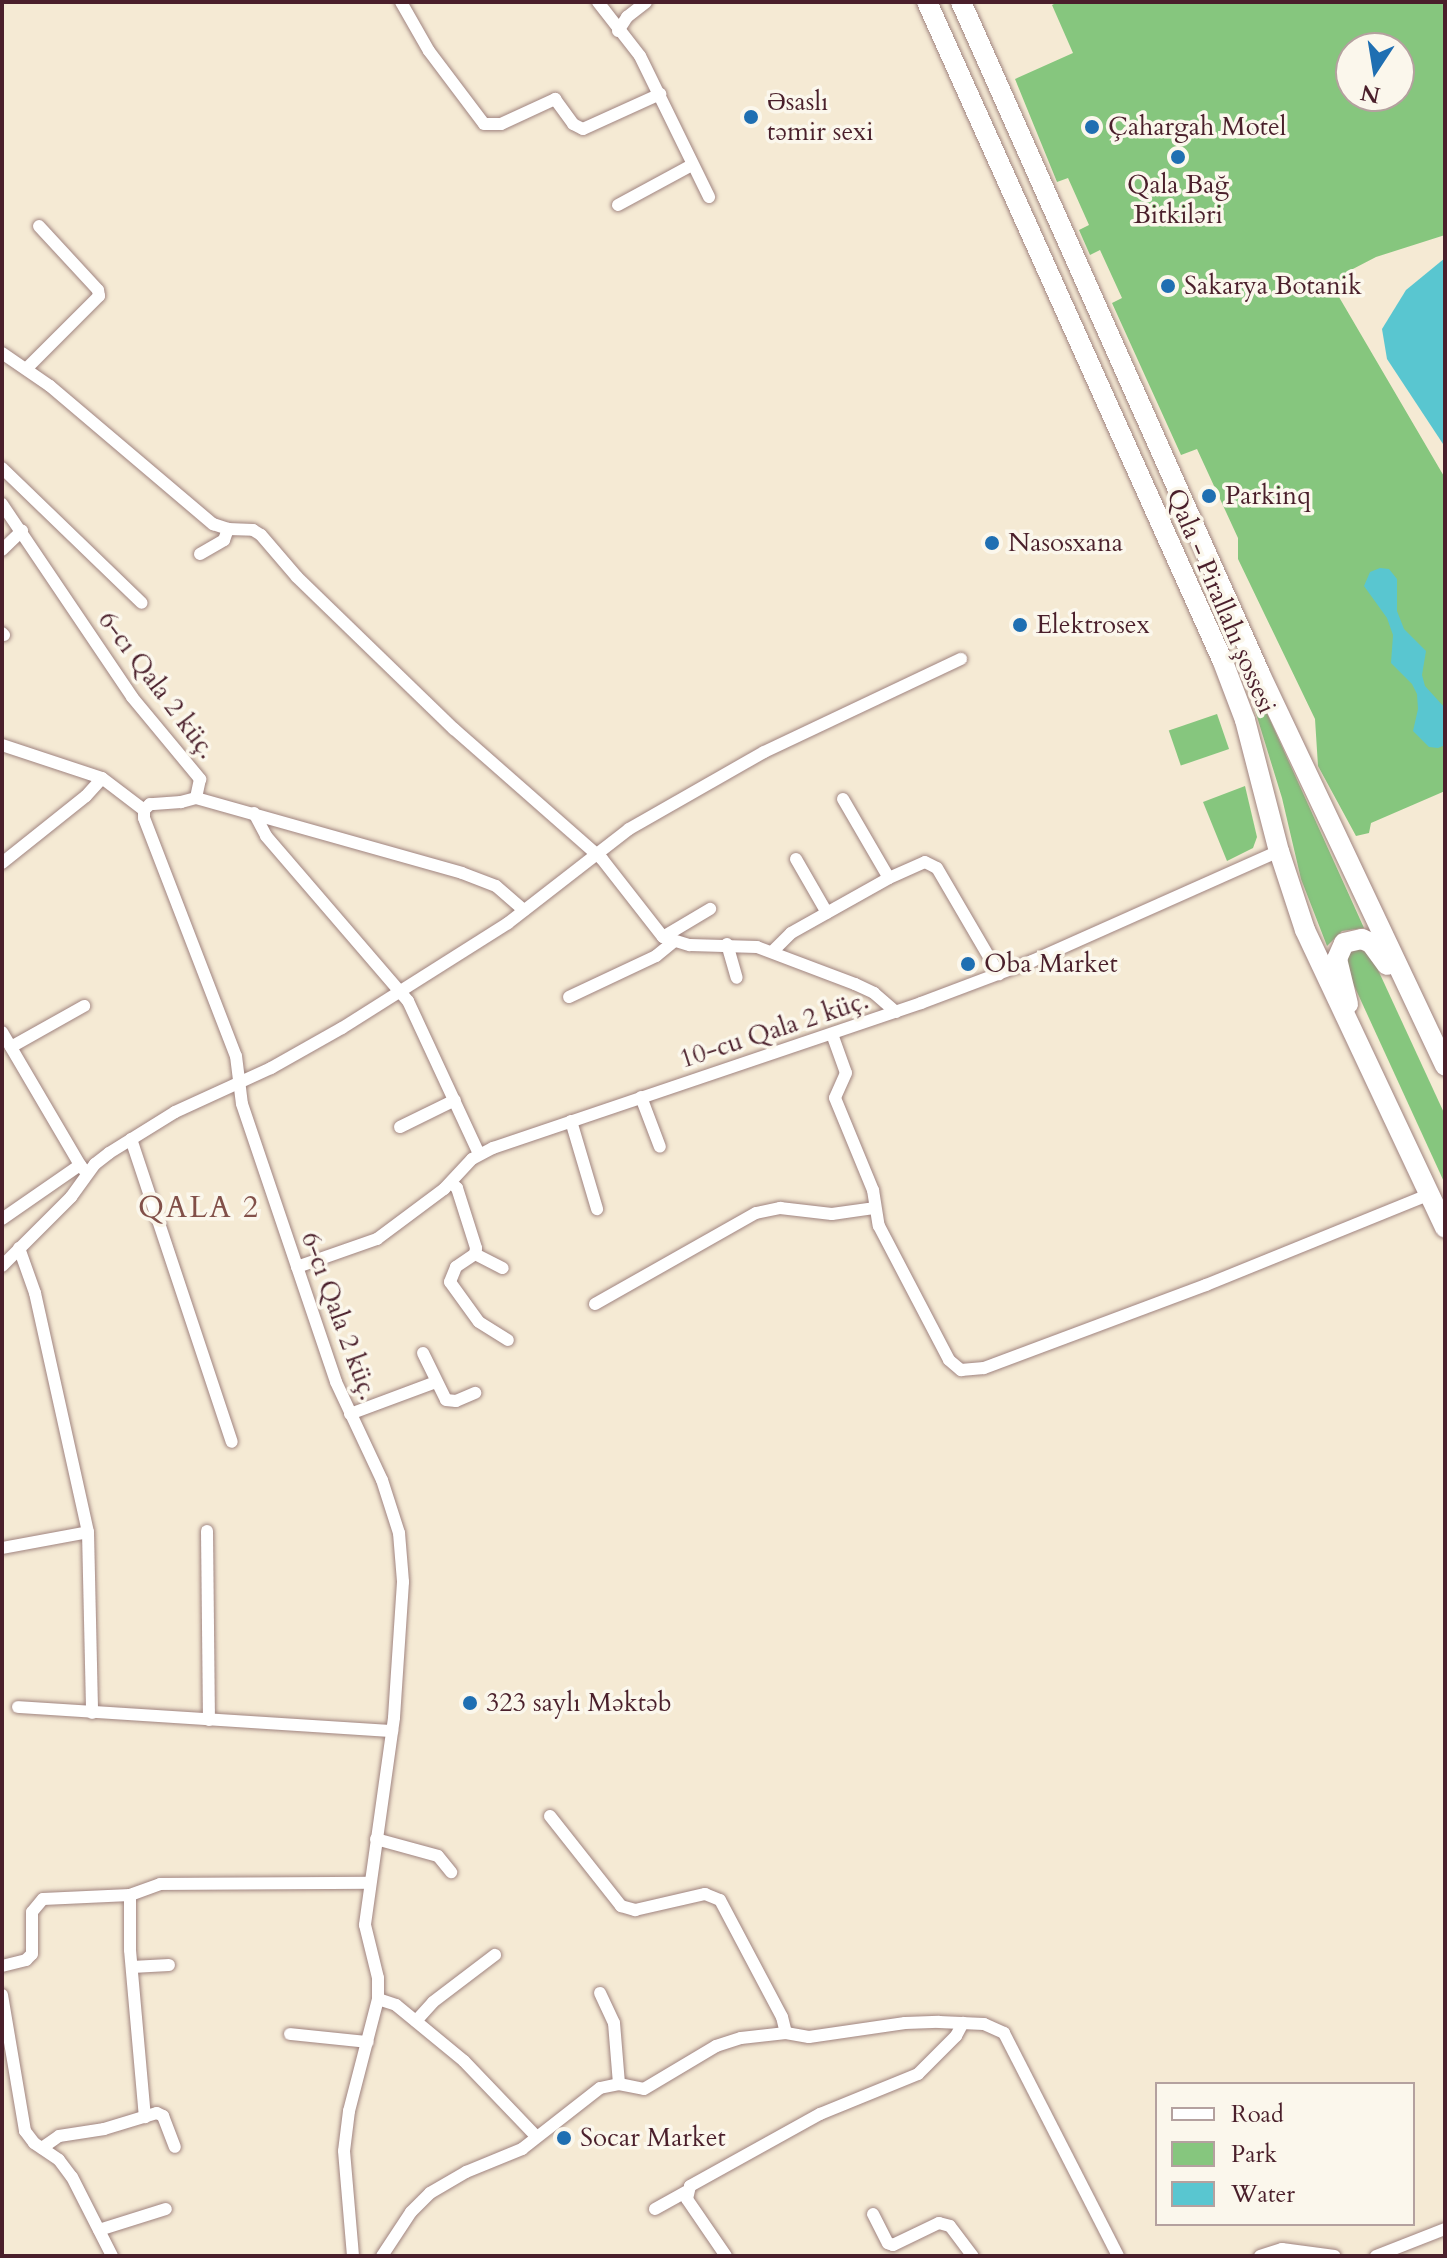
<!DOCTYPE html>
<html>
<head>
<meta charset="utf-8">
<style>
	body { margin:0 }
	#map { position:relative; width:1447px; height:2258px; overflow:hidden; background:#f5ead4; font-family:Cardo,serif }
	div>[style] { position:absolute }
	[style*='--x'] { left:calc(var(--x)*1px); top:calc(var(--y)*1px); width:calc(var(--w)*1px); rotate:calc(var(--a)*1deg) }
	.green>* { inset:0; background:#86c67e; transform-origin:0 0 }
	.water>* { inset:0; background:#59c6d0 }
	.roads { filter:drop-shadow(0 0 2px #a08480) drop-shadow(0 0 2px #a08480) }
	.street>* { height:12px; margin:-6px; padding:0 6px; transform-origin:6px; border-radius:6px; background:#fff }
	.primary>* { height:20px; margin:-10px; padding:0 10px; transform-origin:10px; border-radius:10px; background:#fff }
	.dots>* { width:22px; height:22px; translate:-50% -50%; box-sizing:border-box; border:4px solid #fbf7ec; border-radius:50% }
	span { translate:-50% -50%; white-space:nowrap; text-align:center; line-height:1.15; -webkit-text-stroke:7px #fbf7ec; paint-order:stroke }
	.poi-label { font-size:26px; color:#4a1f2b }
	.left { translate:0 -50%; text-align:left }
	.street-label { font-size:26px; color:#4a1f2b }
	.quarter-label { font-size:30px; color:#825049; letter-spacing:2px }
	.frame { position:absolute; inset:0; border:4px solid #4a1f2b; pointer-events:none }
	.legend { position:absolute; left:1155px; top:2082px; width:260px; height:144px; box-sizing:border-box; background:#fbf7ec; border:2px solid #b4a19f; margin:0; padding:10px 14px; list-style:none; font-size:24px; color:#4a1f2b }
	.legend li { display:flex; align-items:center; gap:16px; height:40px }
	.legend b { width:40px; border:2px solid #b4a19f }
	.north { position:absolute; left:1335px; top:32px; width:80px; height:80px; box-sizing:border-box; background:#fbf7ec; border:2px solid #b4a19f; border-radius:50%; rotate:192deg; font-size:22px; font-weight:700; line-height:32px; text-align:center; color:#4a1f2b }
	.north::after { content:''; display:block; margin:auto; width:28px; height:36px; background:#1f6fb2; clip-path:polygon(50% 0,100% 100%,50% 72%,0 100%) }
</style>
</head>
<body>
<div id="map">
	<div class="green">
		<div style="clip-path:polygon(evenodd,1058px 2px,1445px 2px,1445px 235px,1376px 257px,1349px 271px,1337px 286px,1339px 297px,1445px 478px,1445px 791px,1371px 823px,1369px 833px,1356px 836px,1318px 766px,1315px 719px,1238px 559px,1238px 538px,1197px 449px,1181px 455px,1112px 303px,1122px 298px,1100px 250px,1090px 255px,1079px 230px,1089px 225px,1068px 178px,1057px 182px,1015px 79px,1073px 53px,1052px 5px,1058px 2px,1351px 48px,1399px 48px,1399px 96px,1351px 96px,1351px 48px)"></div>
		<div style="clip-path:polygon(1251px 678px,1364px 928px,1342px 931px,1327px 946px,1301px 879px,1282px 798px,1246px 681px)"></div>
		<div style="left:1217px;top:714px;width:37px;height:51px;rotate:71deg"></div>
		<div style="clip-path:polygon(1245px 786px,1257px 837px,1253px 848px,1227px 861px,1203px 802px)"></div>
		<div style="clip-path:polygon(1355px 948px,1368px 951px,1373px 959px,1445px 1115px,1445px 1184px,1346px 968px,1347px 953px)"></div>
	</div>
	<div class="water">
		<div style="clip-path:polygon(1445px 258px,1445px 447px,1387px 359px,1382px 329px,1406px 290px)"></div>
		<div style="clip-path:polygon(1380px 568px,1389px 569px,1397px 579px,1397px 611px,1404px 629px,1426px 651px,1422px 675px,1425px 686px,1445px 708px,1445px 745px,1438px 748px,1429px 747px,1413px 731px,1418px 709px,1417px 694px,1412px 684px,1391px 663px,1393px 635px,1387px 618px,1364px 586px,1370px 572px)"></div>
	</div>
	<div class="roads">
		<div class="street">
			<div style="--x:401;--y:2;--w:56;--a:60.3"></div>
			<div style="--x:429;--y:51;--w:91;--a:53"></div>
			<div style="--x:484;--y:124;--w:17;--a:0"></div>
			<div style="--x:501;--y:124;--w:60;--a:-24.8"></div>
			<div style="--x:555;--y:99;--w:31;--a:54"></div>
			<div style="--x:573;--y:124;--w:11;--a:27"></div>
			<div style="--x:583;--y:129;--w:85;--a:-24.4"></div>
			<div style="--x:598;--y:2;--w:68;--a:52.1"></div>
			<div style="--x:640;--y:56;--w:157;--a:63.9"></div>
			<div style="--x:618;--y:31;--w:17;--a:-57"></div>
			<div style="--x:627;--y:17;--w:24;--a:-38"></div>
			<div style="--x:618;--y:205;--w:84;--a:-28.4"></div>
			<div style="--x:2;--y:353;--w:58;--a:34.5"></div>
			<div style="--x:50;--y:386;--w:214;--a:40.3"></div>
			<div style="--x:213;--y:524;--w:16;--a:18"></div>
			<div style="--x:228;--y:529;--w:25;--a:2"></div>
			<div style="--x:253;--y:530;--w:9;--a:32"></div>
			<div style="--x:261;--y:535;--w:55;--a:49.4"></div>
			<div style="--x:297;--y:577;--w:219;--a:44.1"></div>
			<div style="--x:454;--y:729;--w:197;--a:41.3"></div>
			<div style="--x:602;--y:859;--w:99;--a:52"></div>
			<div style="--x:663;--y:937;--w:28;--a:17"></div>
			<div style="--x:690;--y:945;--w:67;--a:1.7"></div>
			<div style="--x:757;--y:947;--w:105;--a:20.7"></div>
			<div style="--x:855;--y:984;--w:21;--a:25"></div>
			<div style="--x:874;--y:993;--w:29;--a:41"></div>
			<div style="--x:27;--y:368;--w:102;--a:-45"></div>
			<div style="--x:99;--y:296;--w:6;--a:-99"></div>
			<div style="--x:98;--y:290;--w:87;--a:-132.7"></div>
			<div style="--x:2;--y:468;--w:194;--a:44"></div>
			<div style="--x:2;--y:504;--w:233;--a:56"></div>
			<div style="--x:132;--y:697;--w:107;--a:50.3"></div>
			<div style="--x:200;--y:779;--w:19;--a:102"></div>
			<div style="--x:196;--y:798;--w:16;--a:165"></div>
			<div style="--x:181;--y:802;--w:31;--a:176"></div>
			<div style="--x:150;--y:804;--w:8;--a:135"></div>
			<div style="--x:144;--y:810;--w:8;--a:90"></div>
			<div style="--x:144;--y:818;--w:255;--a:68.9"></div>
			<div style="--x:236;--y:1056;--w:48;--a:82.9"></div>
			<div style="--x:242;--y:1104;--w:293;--a:71.3"></div>
			<div style="--x:336;--y:1382;--w:108;--a:64.9"></div>
			<div style="--x:382;--y:1480;--w:56;--a:72.2"></div>
			<div style="--x:399;--y:1533;--w:49;--a:85.3"></div>
			<div style="--x:403;--y:1582;--w:136;--a:93.8"></div>
			<div style="--x:394;--y:1718;--w:209;--a:98"></div>
			<div style="--x:365;--y:1925;--w:55;--a:76.2"></div>
			<div style="--x:378;--y:1978;--w:21;--a:90"></div>
			<div style="--x:378;--y:1999;--w:116;--a:104.5"></div>
			<div style="--x:349;--y:2111;--w:40;--a:97.1"></div>
			<div style="--x:344;--y:2151;--w:105;--a:85.1"></div>
			<div style="--x:2;--y:550;--w:28;--a:-44"></div>
			<div style="--x:200;--y:554;--w:28;--a:-30"></div>
			<div style="--x:224;--y:540;--w:12;--a:-70"></div>
			<div style="--x:2;--y:633;--w:3;--a:45"></div>
			<div style="--x:2;--y:745;--w:105;--a:18.3"></div>
			<div style="--x:102;--y:778;--w:53;--a:37.3"></div>
			<div style="--x:196;--y:798;--w:276;--a:15.7"></div>
			<div style="--x:462;--y:873;--w:36;--a:21"></div>
			<div style="--x:496;--y:886;--w:37;--a:41"></div>
			<div style="--x:843;--y:799;--w:91;--a:59.8"></div>
			<div style="--x:254;--y:813;--w:26;--a:62"></div>
			<div style="--x:266;--y:836;--w:218;--a:49.3"></div>
			<div style="--x:408;--y:1001;--w:169;--a:65.1"></div>
			<div style="--x:796;--y:859;--w:62;--a:60.1"></div>
			<div style="--x:2;--y:863;--w:107;--a:-38.6"></div>
			<div style="--x:86;--y:796;--w:24;--a:-48"></div>
			<div style="--x:663;--y:937;--w:55;--a:-30.8"></div>
			<div style="--x:727;--y:944;--w:35;--a:74"></div>
			<div style="--x:772;--y:952;--w:27;--a:-45"></div>
			<div style="--x:791;--y:933;--w:112;--a:-29.3"></div>
			<div style="--x:889;--y:878;--w:39;--a:-24"></div>
			<div style="--x:925;--y:862;--w:13;--a:27"></div>
			<div style="--x:937;--y:868;--w:123;--a:59.7"></div>
			<div style="--x:569;--y:997;--w:96;--a:-25.2"></div>
			<div style="--x:656;--y:956;--w:22;--a:-39"></div>
			<div style="--x:2;--y:1032;--w:154;--a:59.6"></div>
			<div style="--x:832;--y:1034;--w:41;--a:70.3"></div>
			<div style="--x:846;--y:1073;--w:27;--a:114"></div>
			<div style="--x:835;--y:1098;--w:100;--a:67.6"></div>
			<div style="--x:873;--y:1190;--w:36;--a:81"></div>
			<div style="--x:879;--y:1226;--w:151;--a:62.4"></div>
			<div style="--x:949;--y:1360;--w:16;--a:40"></div>
			<div style="--x:961;--y:1370;--w:23;--a:-5"></div>
			<div style="--x:984;--y:1368;--w:237;--a:-20.5"></div>
			<div style="--x:1206;--y:1285;--w:242;--a:-22.1"></div>
			<div style="--x:11;--y:1047;--w:84;--a:-29.3"></div>
			<div style="--x:641;--y:1097;--w:53;--a:69.2"></div>
			<div style="--x:571;--y:1121;--w:92;--a:73.5"></div>
			<div style="--x:400;--y:1127;--w:61;--a:-26.1"></div>
			<div style="--x:131;--y:1139;--w:319;--a:71.6"></div>
			<div style="--x:451;--y:1183;--w:8;--a:40"></div>
			<div style="--x:457;--y:1188;--w:63;--a:72.4"></div>
			<div style="--x:476;--y:1248;--w:6;--a:99"></div>
			<div style="--x:475;--y:1254;--w:23;--a:146"></div>
			<div style="--x:456;--y:1267;--w:16;--a:112"></div>
			<div style="--x:450;--y:1282;--w:49;--a:54.1"></div>
			<div style="--x:479;--y:1322;--w:34;--a:32"></div>
			<div style="--x:2;--y:1219;--w:95;--a:-34.7"></div>
			<div style="--x:80;--y:1165;--w:8;--a:50"></div>
			<div style="--x:19;--y:1248;--w:48;--a:70.4"></div>
			<div style="--x:35;--y:1293;--w:245;--a:77.5"></div>
			<div style="--x:88;--y:1532;--w:181;--a:88.7"></div>
			<div style="--x:475;--y:1254;--w:31;--a:27"></div>
			<div style="--x:2;--y:1266;--w:98;--a:-45"></div>
			<div style="--x:71;--y:1197;--w:41;--a:-54"></div>
			<div style="--x:95;--y:1164;--w:18;--a:-38"></div>
			<div style="--x:109;--y:1153;--w:78;--a:-31.8"></div>
			<div style="--x:175;--y:1112;--w:106;--a:-24.6"></div>
			<div style="--x:271;--y:1068;--w:81;--a:-29.4"></div>
			<div style="--x:342;--y:1028;--w:196;--a:-32.3"></div>
			<div style="--x:508;--y:923;--w:153;--a:-37.8"></div>
			<div style="--x:629;--y:829;--w:155;--a:-29.7"></div>
			<div style="--x:764;--y:752;--w:218;--a:-25.3"></div>
			<div style="--x:297;--y:1267;--w:85;--a:-19.3"></div>
			<div style="--x:377;--y:1239;--w:84;--a:-36.7"></div>
			<div style="--x:444;--y:1189;--w:41;--a:-47"></div>
			<div style="--x:472;--y:1159;--w:24;--a:-28"></div>
			<div style="--x:493;--y:1148;--w:452;--a:-18.7"></div>
			<div style="--x:921;--y:1003;--w:119;--a:-20.7"></div>
			<div style="--x:1032;--y:961;--w:270;--a:-24"></div>
			<div style="--x:595;--y:1304;--w:185;--a:-29.5"></div>
			<div style="--x:756;--y:1213;--w:25;--a:-12"></div>
			<div style="--x:780;--y:1208;--w:52;--a:6.6"></div>
			<div style="--x:832;--y:1214;--w:42;--a:-8.1"></div>
			<div style="--x:423;--y:1353;--w:52;--a:63.9"></div>
			<div style="--x:446;--y:1400;--w:10;--a:6"></div>
			<div style="--x:456;--y:1401;--w:21;--a:-23"></div>
			<div style="--x:350;--y:1414;--w:92;--a:-20.4"></div>
			<div style="--x:207;--y:1531;--w:189;--a:89.4"></div>
			<div style="--x:2;--y:1548;--w:87;--a:-10.5"></div>
			<div style="--x:18;--y:1707;--w:375;--a:3.7"></div>
			<div style="--x:550;--y:1816;--w:115;--a:51.7"></div>
			<div style="--x:621;--y:1906;--w:15;--a:16"></div>
			<div style="--x:635;--y:1910;--w:72;--a:-12.9"></div>
			<div style="--x:705;--y:1894;--w:16;--a:22"></div>
			<div style="--x:720;--y:1900;--w:132;--a:62.1"></div>
			<div style="--x:782;--y:2017;--w:16;--a:76"></div>
			<div style="--x:376;--y:1839;--w:64;--a:15.3"></div>
			<div style="--x:438;--y:1856;--w:21;--a:51"></div>
			<div style="--x:130;--y:1895;--w:55;--a:90"></div>
			<div style="--x:130;--y:1950;--w:168;--a:84.9"></div>
			<div style="--x:2;--y:1966;--w:25;--a:-14"></div>
			<div style="--x:26;--y:1960;--w:8;--a:-45"></div>
			<div style="--x:32;--y:1954;--w:42;--a:-90"></div>
			<div style="--x:32;--y:1912;--w:17;--a:-50"></div>
			<div style="--x:43;--y:1899;--w:87;--a:-2.6"></div>
			<div style="--x:130;--y:1895;--w:32;--a:-20"></div>
			<div style="--x:160;--y:1884;--w:209;--a:-0.3"></div>
			<div style="--x:132;--y:1967;--w:37;--a:-3"></div>
			<div style="--x:600;--y:1993;--w:33;--a:65"></div>
			<div style="--x:614;--y:2023;--w:61;--a:85.3"></div>
			<div style="--x:2;--y:1995;--w:138;--a:80.4"></div>
			<div style="--x:25;--y:2131;--w:15;--a:53"></div>
			<div style="--x:34;--y:2143;--w:30;--a:34"></div>
			<div style="--x:59;--y:2160;--w:21;--a:53"></div>
			<div style="--x:72;--y:2177;--w:89;--a:63.1"></div>
			<div style="--x:378;--y:1999;--w:19;--a:18"></div>
			<div style="--x:396;--y:2005;--w:88;--a:39.5"></div>
			<div style="--x:464;--y:2061;--w:105;--a:46.2"></div>
			<div style="--x:416;--y:2021;--w:25;--a:-48"></div>
			<div style="--x:433;--y:2002;--w:78;--a:-37.2"></div>
			<div style="--x:290;--y:2034;--w:78;--a:5.9"></div>
			<div style="--x:42;--y:2148;--w:21;--a:-35"></div>
			<div style="--x:59;--y:2136;--w:46;--a:-8.8"></div>
			<div style="--x:104;--y:2129;--w:55;--a:-16.8"></div>
			<div style="--x:157;--y:2113;--w:7;--a:27"></div>
			<div style="--x:163;--y:2116;--w:33;--a:69"></div>
			<div style="--x:655;--y:2209;--w:35;--a:-29"></div>
			<div style="--x:873;--y:2214;--w:33;--a:63"></div>
			<div style="--x:888;--y:2243;--w:5;--a:22"></div>
			<div style="--x:893;--y:2245;--w:51;--a:-25.6"></div>
			<div style="--x:939;--y:2223;--w:11;--a:15"></div>
			<div style="--x:950;--y:2226;--w:38;--a:53"></div>
			<div style="--x:99;--y:2230;--w:70;--a:-17.4"></div>
			<div style="--x:382;--y:2256;--w:53;--a:-56.6"></div>
			<div style="--x:411;--y:2212;--w:27;--a:-45"></div>
			<div style="--x:430;--y:2193;--w:42;--a:-30.3"></div>
			<div style="--x:466;--y:2172;--w:61;--a:-22.3"></div>
			<div style="--x:522;--y:2149;--w:99;--a:-38"></div>
			<div style="--x:600;--y:2088;--w:19;--a:-12"></div>
			<div style="--x:619;--y:2084;--w:25;--a:11"></div>
			<div style="--x:644;--y:2089;--w:84;--a:-30.8"></div>
			<div style="--x:716;--y:2046;--w:26;--a:-18"></div>
			<div style="--x:741;--y:2038;--w:45;--a:-6.3"></div>
			<div style="--x:786;--y:2033;--w:23;--a:10"></div>
			<div style="--x:809;--y:2037;--w:97;--a:-8.3"></div>
			<div style="--x:905;--y:2023;--w:34;--a:-2"></div>
			<div style="--x:939;--y:2022;--w:45;--a:2.5"></div>
			<div style="--x:984;--y:2024;--w:22;--a:24"></div>
			<div style="--x:1004;--y:2033;--w:250;--a:62.9"></div>
			<div style="--x:726;--y:2256;--w:69;--a:-124.4"></div>
			<div style="--x:687;--y:2199;--w:13;--a:-77"></div>
			<div style="--x:690;--y:2186;--w:149;--a:-29"></div>
			<div style="--x:820;--y:2114;--w:106;--a:-22.2"></div>
			<div style="--x:918;--y:2074;--w:54;--a:-45"></div>
			<div style="--x:956;--y:2036;--w:15;--a:-62"></div>
			<div style="--x:1260;--y:2256;--w:23;--a:-18"></div>
			<div style="--x:1282;--y:2249;--w:53;--a:7.5"></div>
			<div style="--x:1376;--y:2256;--w:74;--a:-21.4"></div>
		</div>
		<div class="primary">
			<div style="--x:927;--y:2;--w:723;--a:65.84"></div>
			<div style="--x:1223;--y:662;--w:62;--a:69.2"></div>
			<div style="--x:1245;--y:720;--w:135;--a:75.5"></div>
			<div style="--x:1279;--y:851;--w:83;--a:71.8"></div>
			<div style="--x:1305;--y:930;--w:329;--a:64.8"></div>
			<div style="--x:961;--y:2;--w:736;--a:66.01"></div>
			<div style="--x:1260;--y:674;--w:433;--a:64.7"></div>
			<div style="--x:1348;--y:1004;--w:46;--a:-103.7"></div>
			<div style="--x:1337;--y:959;--w:17;--a:-66"></div>
			<div style="--x:1344;--y:943;--w:18;--a:-13"></div>
			<div style="--x:1362;--y:939;--w:10;--a:24"></div>
			<div style="--x:1371;--y:943;--w:27;--a:54"></div>
		</div>
	</div>
	<div class="dots">
		<div style="left:751px;top:117px;background:#1f6fb2"></div>
		<div style="left:1092px;top:127px;background:#1f6fb2"></div>
		<div style="left:1178px;top:157px;background:#1f6fb2"></div>
		<div style="left:1168px;top:286px;background:#1f6fb2"></div>
		<div style="left:1209px;top:496px;background:#1f6fb2"></div>
		<div style="left:992px;top:543px;background:#1f6fb2"></div>
		<div style="left:1020px;top:625px;background:#1f6fb2"></div>
		<div style="left:968px;top:964px;background:#1f6fb2"></div>
		<div style="left:470px;top:1703px;background:#1f6fb2"></div>
		<div style="left:564px;top:2138px;background:#1f6fb2"></div>
	</div>
	<div class="poi-label">
		<span class="left" style="left:767px;top:117px">Əsaslı<br>təmir sexi</span>
		<span class="left" style="left:1108px;top:127px">Çahargah Motel</span>
		<span style="left:1178px;top:200px">Qala Bağ<br>Bitkiləri</span>
		<span class="left" style="left:1184px;top:286px">Sakarya Botanik</span>
		<span class="left" style="left:1225px;top:496px">Parkinq</span>
		<span class="left" style="left:1008px;top:543px">Nasosxana</span>
		<span class="left" style="left:1036px;top:625px">Elektrosex</span>
		<span class="left" style="left:984px;top:964px">Oba Market</span>
		<span class="left" style="left:486px;top:1703px">323 saylı Məktəb</span>
		<span class="left" style="left:580px;top:2138px">Socar Market</span>
	</div>
	<div class="street-label">
		<span style="left:1221px;top:601px;rotate:67deg">Qala - Pirallahı şossesi</span>
		<span style="left:157px;top:685px;rotate:53deg">6-cı Qala 2 küç.</span>
		<span style="left:774px;top:1030px;rotate:-18deg">10-cu Qala 2 küç.</span>
		<span style="left:339px;top:1316px;rotate:70deg">6-cı Qala 2 küç.</span>
	</div>
	<div class="quarter-label">
		<span style="left:199px;top:1208px">QALA 2</span>
	</div>
	<div class="frame"></div>
	<ul class="legend">
	<li><b style="height:10px;background:#fff"></b>Road</li>
	<li><b style="height:22px;background:#86c67e"></b>Park</li>
	<li><b style="height:22px;background:#59c6d0"></b>Water</li>
	</ul>
	<div class="north">N</div>
</div>
</body>
</html>
